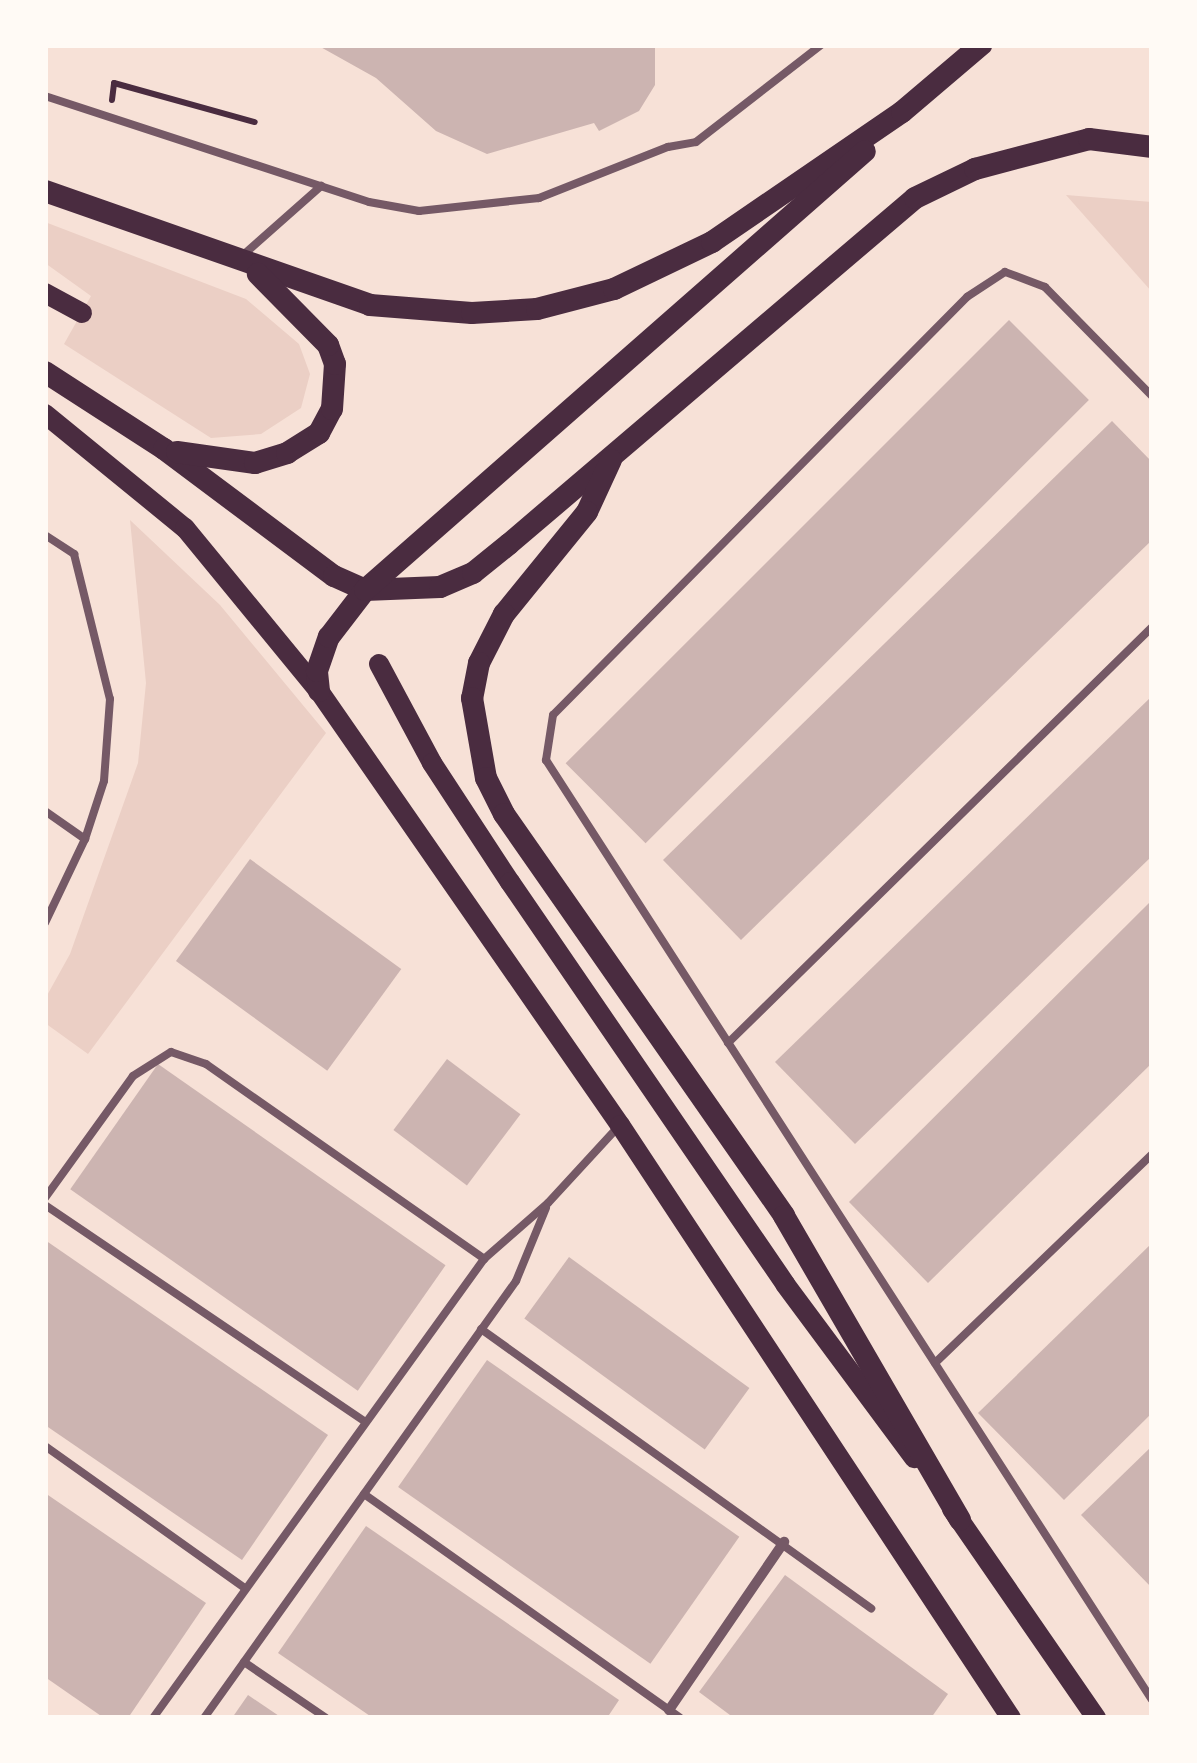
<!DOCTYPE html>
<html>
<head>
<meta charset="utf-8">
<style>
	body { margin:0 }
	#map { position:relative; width:1197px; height:1763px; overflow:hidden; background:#f7e1d7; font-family:"Exo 2",sans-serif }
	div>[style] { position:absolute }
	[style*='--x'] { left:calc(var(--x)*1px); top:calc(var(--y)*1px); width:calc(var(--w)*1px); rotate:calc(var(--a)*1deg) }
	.green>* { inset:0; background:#ebcfc5 }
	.building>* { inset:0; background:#ccb4b1; transform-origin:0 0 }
	.path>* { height:6px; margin:-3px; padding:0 3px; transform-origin:3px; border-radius:3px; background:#4a2c40 }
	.service>* { height:8px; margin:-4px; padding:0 4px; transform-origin:4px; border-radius:4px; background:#755966 }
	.minor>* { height:10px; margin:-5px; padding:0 5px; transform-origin:5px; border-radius:5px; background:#755966 }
	.secondary>* { height:20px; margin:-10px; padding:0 10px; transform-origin:10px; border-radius:10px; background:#4a2c40 }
	.primary>* { height:22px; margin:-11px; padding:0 11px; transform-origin:11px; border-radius:11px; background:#4a2c40 }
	span { translate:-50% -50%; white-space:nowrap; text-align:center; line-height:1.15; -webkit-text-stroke:8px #fffaf5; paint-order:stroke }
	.frame { position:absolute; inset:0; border:48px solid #fffaf5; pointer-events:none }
</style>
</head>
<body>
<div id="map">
	<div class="green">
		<div style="clip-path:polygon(1066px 195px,1152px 202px,1152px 292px)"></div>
		<div style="clip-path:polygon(45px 222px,246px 299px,299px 344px,310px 374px,301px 408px,261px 434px,211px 438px,64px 344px,91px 296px,45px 263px)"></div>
		<div style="clip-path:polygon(130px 520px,220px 605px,326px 733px,88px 1054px,45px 1023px,45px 999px,70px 954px,138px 763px,146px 683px)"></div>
	</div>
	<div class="building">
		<div style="clip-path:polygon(317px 45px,655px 45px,655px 85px,639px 111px,599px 131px,594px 123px,487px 154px,436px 131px,376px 78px)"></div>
		<div style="left:1009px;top:320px;width:113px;height:627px;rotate:45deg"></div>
		<div style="clip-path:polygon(1112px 421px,1152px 462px,1152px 540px,741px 940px,663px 860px)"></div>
		<div style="clip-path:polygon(1152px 696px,1152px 856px,855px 1144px,775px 1062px)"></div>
		<div style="left:250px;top:859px;width:187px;height:126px;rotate:36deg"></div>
		<div style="clip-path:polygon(1152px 900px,1152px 1063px,928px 1283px,849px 1202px)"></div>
		<div style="left:447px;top:1059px;width:92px;height:89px;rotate:37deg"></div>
		<div style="left:158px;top:1064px;width:351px;height:153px;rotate:35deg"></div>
		<div style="clip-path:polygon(45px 1240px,328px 1435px,242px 1560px,45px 1425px)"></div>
		<div style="clip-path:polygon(1152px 1243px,1152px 1413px,1064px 1500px,978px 1413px)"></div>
		<div style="left:569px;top:1257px;width:223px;height:76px;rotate:36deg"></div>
		<div style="left:487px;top:1360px;width:308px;height:155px;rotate:35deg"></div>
		<div style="clip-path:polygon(1152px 1446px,1152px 1588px,1081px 1515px)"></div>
		<div style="clip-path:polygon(45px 1493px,206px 1603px,128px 1718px,104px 1718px,45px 1677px)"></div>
		<div style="clip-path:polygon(366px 1526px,619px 1700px,607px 1718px,373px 1718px,278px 1653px)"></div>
		<div style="clip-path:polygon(785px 1575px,948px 1694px,931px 1718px,734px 1718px,699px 1692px)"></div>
		<div style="clip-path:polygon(248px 1695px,282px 1718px,232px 1718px)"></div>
	</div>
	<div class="path">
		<div style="--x:112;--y:100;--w:17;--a:-83"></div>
		<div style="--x:114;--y:83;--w:146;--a:15.5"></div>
	</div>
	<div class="service">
		<div style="--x:45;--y:96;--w:341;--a:18.1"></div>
		<div style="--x:369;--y:202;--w:51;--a:10.2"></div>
		<div style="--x:419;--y:211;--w:121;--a:-6.2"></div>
		<div style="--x:539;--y:198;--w:139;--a:-21.6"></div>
		<div style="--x:668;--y:147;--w:28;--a:-10"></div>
		<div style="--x:696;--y:142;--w:158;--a:-37.8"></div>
		<div style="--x:242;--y:256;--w:106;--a:-41.5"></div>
		<div style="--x:1152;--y:396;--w:153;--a:-134.5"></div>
		<div style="--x:1045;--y:287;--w:43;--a:-159.4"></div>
		<div style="--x:1005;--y:272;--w:45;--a:146.7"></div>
		<div style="--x:967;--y:297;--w:588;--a:134.72"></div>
		<div style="--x:553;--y:715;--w:46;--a:98.8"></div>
		<div style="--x:546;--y:760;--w:1118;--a:57.19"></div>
		<div style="--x:45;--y:535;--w:35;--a:33"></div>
		<div style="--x:74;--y:554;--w:149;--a:76.1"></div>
		<div style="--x:110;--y:699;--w:82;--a:94.2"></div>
		<div style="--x:104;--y:781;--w:61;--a:108.1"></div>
		<div style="--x:45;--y:811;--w:49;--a:35"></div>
		<div style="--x:85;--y:839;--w:93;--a:115.5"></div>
		<div style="--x:728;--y:1043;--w:594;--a:-44.45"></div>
		<div style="--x:45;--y:1198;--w:150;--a:-54.2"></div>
		<div style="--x:133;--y:1076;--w:45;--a:-32.3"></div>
		<div style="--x:171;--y:1052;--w:37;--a:19"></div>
		<div style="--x:206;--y:1064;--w:340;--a:35"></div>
		<div style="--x:45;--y:1205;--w:384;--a:34.1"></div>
		<div style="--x:481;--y:1329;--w:480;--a:35.6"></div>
		<div style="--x:935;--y:1363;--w:301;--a:-43.9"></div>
		<div style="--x:45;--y:1446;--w:245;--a:35.4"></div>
		<div style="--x:364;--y:1494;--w:387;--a:35.3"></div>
		<div style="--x:244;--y:1662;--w:99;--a:34.3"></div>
		<div style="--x:153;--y:1718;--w:566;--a:-54.2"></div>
		<div style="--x:484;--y:1259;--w:85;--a:-41.2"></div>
		<div style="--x:548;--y:1203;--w:102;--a:-47.4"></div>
		<div style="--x:204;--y:1718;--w:537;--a:-54.47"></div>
		<div style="--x:516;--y:1281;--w:79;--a:-67.7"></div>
	</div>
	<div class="minor">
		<div style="--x:669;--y:1710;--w:204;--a:-55.6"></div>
	</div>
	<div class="secondary">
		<div style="--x:45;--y:293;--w:42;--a:28.4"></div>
		<div style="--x:45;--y:414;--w:181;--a:39.2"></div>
		<div style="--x:185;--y:528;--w:211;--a:50.6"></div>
		<div style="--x:319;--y:691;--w:528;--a:55.26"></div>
		<div style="--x:620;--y:1125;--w:710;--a:56.6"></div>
		<div style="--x:379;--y:664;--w:112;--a:61.8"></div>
		<div style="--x:432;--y:763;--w:142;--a:56.8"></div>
		<div style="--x:510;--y:882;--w:487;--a:55.6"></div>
		<div style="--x:785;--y:1284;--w:217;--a:53.4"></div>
		<div style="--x:952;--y:1509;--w:254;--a:55.4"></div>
	</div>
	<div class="primary">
		<div style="--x:45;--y:191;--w:344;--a:19.3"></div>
		<div style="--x:370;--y:305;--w:102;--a:4.5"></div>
		<div style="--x:472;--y:313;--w:65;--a:-3.5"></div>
		<div style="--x:537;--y:309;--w:80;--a:-14.6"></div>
		<div style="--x:614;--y:289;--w:109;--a:-25.6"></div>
		<div style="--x:712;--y:242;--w:230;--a:-34.4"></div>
		<div style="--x:902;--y:112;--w:104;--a:-40.3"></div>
		<div style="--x:45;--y:372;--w:142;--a:32.9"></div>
		<div style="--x:164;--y:449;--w:212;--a:36.8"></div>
		<div style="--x:334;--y:576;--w:34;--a:24"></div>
		<div style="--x:365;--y:590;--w:75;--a:-2.3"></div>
		<div style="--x:440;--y:587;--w:36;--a:-23"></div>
		<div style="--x:473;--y:573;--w:46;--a:-38.9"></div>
		<div style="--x:509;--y:544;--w:533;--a:-40.44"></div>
		<div style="--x:915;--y:198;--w:67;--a:-25.8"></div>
		<div style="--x:975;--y:169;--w:118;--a:-14.7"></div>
		<div style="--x:1089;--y:139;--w:64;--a:7.2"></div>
		<div style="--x:177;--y:452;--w:79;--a:8"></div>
		<div style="--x:255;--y:463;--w:34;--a:-17"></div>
		<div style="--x:287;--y:453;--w:38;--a:-32"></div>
		<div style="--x:319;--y:433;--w:27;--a:-62"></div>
		<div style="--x:332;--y:409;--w:45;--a:-86.2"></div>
		<div style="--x:335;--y:364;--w:20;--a:-110"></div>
		<div style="--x:328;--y:345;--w:100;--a:-134.6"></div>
		<div style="--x:611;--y:460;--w:57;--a:114.8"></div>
		<div style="--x:587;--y:512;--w:132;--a:129.1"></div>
		<div style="--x:504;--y:614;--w:55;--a:117"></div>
		<div style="--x:479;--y:663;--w:36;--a:101"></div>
		<div style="--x:472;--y:698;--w:81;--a:80.1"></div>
		<div style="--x:486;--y:778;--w:40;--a:63.4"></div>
		<div style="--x:504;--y:814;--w:490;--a:55.1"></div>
		<div style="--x:784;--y:1216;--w:351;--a:59.9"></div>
		<div style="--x:319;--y:691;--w:20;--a:-96"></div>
		<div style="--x:317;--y:671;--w:36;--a:-71"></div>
		<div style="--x:329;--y:637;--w:59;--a:-52.5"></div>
		<div style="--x:365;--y:590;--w:665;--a:-41.28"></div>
	</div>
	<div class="frame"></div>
</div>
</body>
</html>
